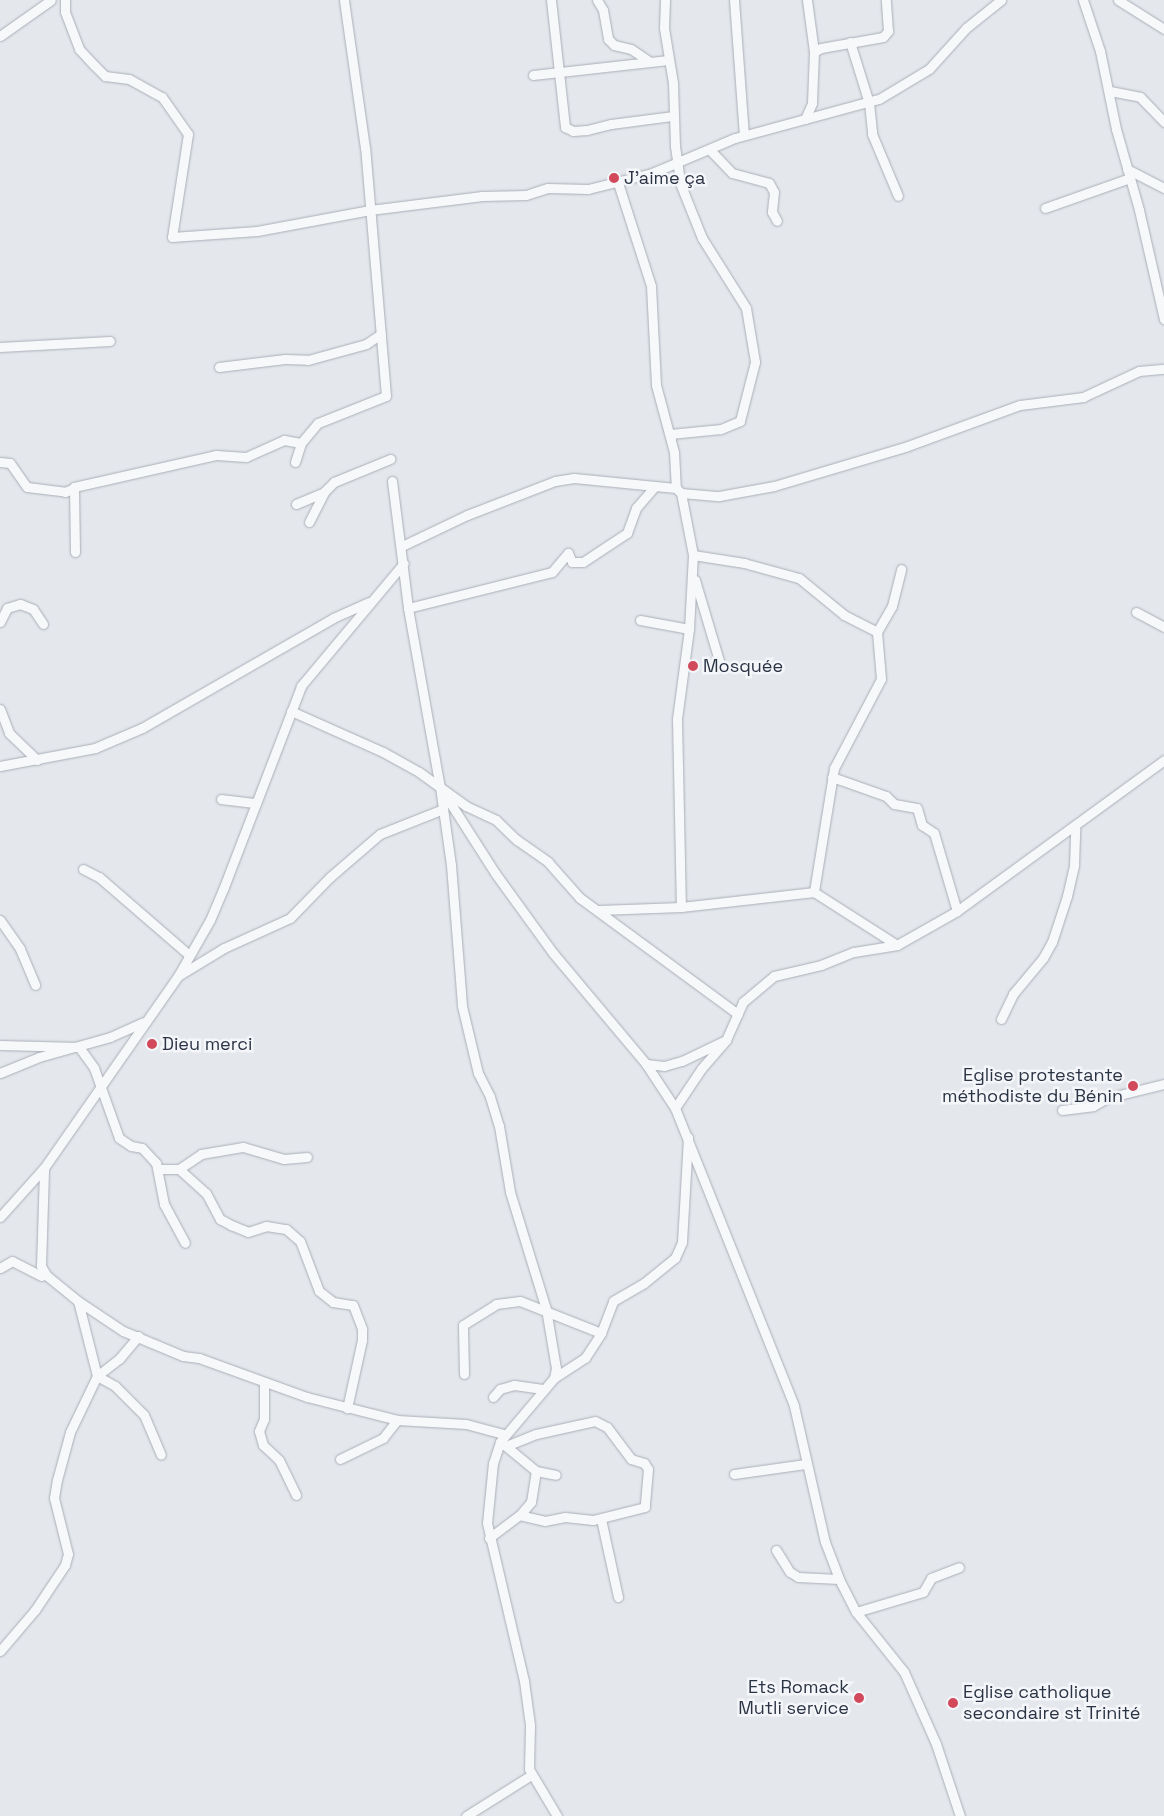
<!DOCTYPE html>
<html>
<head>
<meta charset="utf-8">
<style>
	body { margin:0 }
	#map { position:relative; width:1164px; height:1816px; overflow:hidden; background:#e4e7ec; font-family:"Space Grotesk",sans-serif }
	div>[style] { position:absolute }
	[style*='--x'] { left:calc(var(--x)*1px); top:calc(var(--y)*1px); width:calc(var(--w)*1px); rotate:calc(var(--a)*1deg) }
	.roads { filter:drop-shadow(0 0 1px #a9aeb7) drop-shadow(0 0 1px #a9aeb7) }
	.street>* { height:9px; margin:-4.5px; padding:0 4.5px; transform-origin:4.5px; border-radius:4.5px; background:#f7f8fa }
	.dots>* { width:14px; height:14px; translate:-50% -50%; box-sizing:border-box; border:2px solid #f4f6f9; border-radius:50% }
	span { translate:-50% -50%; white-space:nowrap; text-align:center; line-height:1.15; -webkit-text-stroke:5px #f4f6f9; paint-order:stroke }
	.poi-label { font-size:18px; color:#2b3445 }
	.left { translate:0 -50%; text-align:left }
	.right { translate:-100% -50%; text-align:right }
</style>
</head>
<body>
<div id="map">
	<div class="roads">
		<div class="street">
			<div style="--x:65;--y:0;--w:12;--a:90"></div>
			<div style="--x:65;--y:12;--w:40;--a:69"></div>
			<div style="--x:79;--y:49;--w:22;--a:47"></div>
			<div style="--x:94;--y:65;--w:16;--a:45"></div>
			<div style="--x:105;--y:76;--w:24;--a:7"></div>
			<div style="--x:129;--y:79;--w:38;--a:29"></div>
			<div style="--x:162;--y:97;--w:45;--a:54.9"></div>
			<div style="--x:188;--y:134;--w:104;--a:98.8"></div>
			<div style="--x:172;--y:237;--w:85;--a:-4"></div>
			<div style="--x:257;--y:231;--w:115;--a:-10.5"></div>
			<div style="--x:370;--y:210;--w:113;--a:-7.1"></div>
			<div style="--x:482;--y:196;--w:44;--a:-1.3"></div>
			<div style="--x:526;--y:195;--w:23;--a:-18"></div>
			<div style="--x:548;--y:188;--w:40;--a:1.4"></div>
			<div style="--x:588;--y:189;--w:66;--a:-14"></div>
			<div style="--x:652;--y:173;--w:90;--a:-22.9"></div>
			<div style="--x:735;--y:138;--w:149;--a:-15.2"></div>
			<div style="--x:879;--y:99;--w:58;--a:-31"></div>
			<div style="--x:929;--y:69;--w:55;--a:-47.9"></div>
			<div style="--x:966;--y:28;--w:45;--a:-38.7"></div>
			<div style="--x:551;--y:0;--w:128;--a:83.7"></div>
			<div style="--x:565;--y:127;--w:9;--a:27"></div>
			<div style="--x:573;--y:131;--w:14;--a:-4"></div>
			<div style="--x:587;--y:130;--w:25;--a:-14"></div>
			<div style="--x:611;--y:124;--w:63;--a:-7.4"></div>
			<div style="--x:597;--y:0;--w:12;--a:59"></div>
			<div style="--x:603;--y:10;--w:29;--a:80"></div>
			<div style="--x:608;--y:39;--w:8;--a:45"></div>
			<div style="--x:614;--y:45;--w:17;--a:13"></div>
			<div style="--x:631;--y:49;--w:23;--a:34"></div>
			<div style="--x:665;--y:0;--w:28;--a:92"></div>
			<div style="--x:664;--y:28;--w:56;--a:80.7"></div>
			<div style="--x:673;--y:83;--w:63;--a:88.2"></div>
			<div style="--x:675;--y:146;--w:37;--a:82"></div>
			<div style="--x:680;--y:183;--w:59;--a:68.2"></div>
			<div style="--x:702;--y:238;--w:83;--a:57.8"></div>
			<div style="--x:746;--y:308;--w:55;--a:80.5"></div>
			<div style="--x:755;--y:362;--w:61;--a:104.3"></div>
			<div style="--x:740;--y:421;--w:21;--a:157"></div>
			<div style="--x:721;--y:429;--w:51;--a:174.4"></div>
			<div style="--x:670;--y:434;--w:5;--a:79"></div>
			<div style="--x:734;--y:0;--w:135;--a:85.8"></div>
			<div style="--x:807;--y:0;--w:52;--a:82.3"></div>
			<div style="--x:1083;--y:0;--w:54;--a:71.6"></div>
			<div style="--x:1100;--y:51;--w:80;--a:78.4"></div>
			<div style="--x:1116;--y:129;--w:84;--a:74.1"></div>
			<div style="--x:1139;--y:210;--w:112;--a:77.1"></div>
			<div style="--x:1118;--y:0;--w:54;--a:32.2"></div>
			<div style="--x:0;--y:36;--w:62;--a:-35.2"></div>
			<div style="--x:850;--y:42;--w:64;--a:72.7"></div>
			<div style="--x:869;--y:103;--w:31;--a:84"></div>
			<div style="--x:872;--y:134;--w:67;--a:67.2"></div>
			<div style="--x:533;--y:75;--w:136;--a:-6.3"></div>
			<div style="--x:1110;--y:91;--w:31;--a:11"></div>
			<div style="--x:1140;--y:97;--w:35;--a:46"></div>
			<div style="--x:805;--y:119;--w:17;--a:-66"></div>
			<div style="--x:812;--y:103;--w:51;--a:-87.8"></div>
			<div style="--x:814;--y:52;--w:8;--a:-30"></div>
			<div style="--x:821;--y:48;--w:63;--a:-10.1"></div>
			<div style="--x:883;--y:37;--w:8;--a:-50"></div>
			<div style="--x:888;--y:31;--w:31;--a:-94"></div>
			<div style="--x:710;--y:150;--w:32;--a:46"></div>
			<div style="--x:732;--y:173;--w:38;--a:15"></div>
			<div style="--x:769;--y:183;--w:10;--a:61"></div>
			<div style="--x:774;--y:192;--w:20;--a:96"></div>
			<div style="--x:772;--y:212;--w:10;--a:61"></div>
			<div style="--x:1127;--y:169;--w:42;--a:27.2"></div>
			<div style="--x:618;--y:183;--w:108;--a:72.2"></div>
			<div style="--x:651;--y:286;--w:99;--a:87.1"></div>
			<div style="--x:656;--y:385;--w:69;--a:75"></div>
			<div style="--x:674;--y:452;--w:36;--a:87"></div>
			<div style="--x:676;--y:488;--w:7;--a:45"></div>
			<div style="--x:681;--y:493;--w:63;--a:79"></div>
			<div style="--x:693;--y:555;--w:74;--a:93.1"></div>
			<div style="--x:689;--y:629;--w:91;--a:97.6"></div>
			<div style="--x:677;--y:719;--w:188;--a:88.8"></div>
			<div style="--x:1045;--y:208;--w:90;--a:-19.4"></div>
			<div style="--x:0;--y:347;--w:110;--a:-3.1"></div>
			<div style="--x:219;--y:367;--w:66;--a:-6.9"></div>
			<div style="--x:285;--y:359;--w:23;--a:2"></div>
			<div style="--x:308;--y:360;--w:60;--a:-15.4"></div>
			<div style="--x:366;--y:344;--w:18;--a:-34"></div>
			<div style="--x:0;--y:462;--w:10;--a:6"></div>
			<div style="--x:10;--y:463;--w:29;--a:55"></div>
			<div style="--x:27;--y:487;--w:38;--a:7"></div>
			<div style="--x:65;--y:492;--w:8;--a:-23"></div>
			<div style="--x:295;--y:462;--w:20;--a:-72"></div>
			<div style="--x:301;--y:443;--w:26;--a:-50"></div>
			<div style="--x:318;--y:423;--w:73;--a:-21.7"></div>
			<div style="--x:386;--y:396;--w:249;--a:-94.8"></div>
			<div style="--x:365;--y:148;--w:149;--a:-98.1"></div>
			<div style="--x:392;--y:481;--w:128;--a:82.8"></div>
			<div style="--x:408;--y:608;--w:182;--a:79.9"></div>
			<div style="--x:440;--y:787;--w:79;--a:82"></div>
			<div style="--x:451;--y:865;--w:141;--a:85.5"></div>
			<div style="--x:462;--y:1006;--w:69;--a:76.6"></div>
			<div style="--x:478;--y:1073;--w:27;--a:63"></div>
			<div style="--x:490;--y:1097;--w:30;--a:73"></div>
			<div style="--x:499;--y:1126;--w:67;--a:80.5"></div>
			<div style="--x:510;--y:1192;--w:122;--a:72.9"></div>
			<div style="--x:546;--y:1309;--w:60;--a:80.4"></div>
			<div style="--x:556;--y:1368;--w:10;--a:101"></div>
			<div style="--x:554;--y:1378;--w:84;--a:130.2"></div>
			<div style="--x:500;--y:1442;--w:22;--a:108"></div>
			<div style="--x:493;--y:1463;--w:60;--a:95.7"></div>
			<div style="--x:487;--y:1523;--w:162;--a:76.8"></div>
			<div style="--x:524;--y:1681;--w:44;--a:82.2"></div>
			<div style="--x:530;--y:1725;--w:44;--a:91.3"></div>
			<div style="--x:529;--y:1769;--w:55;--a:59.2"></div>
			<div style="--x:681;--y:493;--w:38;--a:5"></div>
			<div style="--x:719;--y:496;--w:56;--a:-10.3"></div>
			<div style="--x:774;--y:486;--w:137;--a:-16.6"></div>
			<div style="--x:905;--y:447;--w:122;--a:-20.1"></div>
			<div style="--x:1020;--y:405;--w:64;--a:-7.2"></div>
			<div style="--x:1083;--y:397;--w:62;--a:-24.9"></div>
			<div style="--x:1139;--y:371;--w:25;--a:-5"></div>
			<div style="--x:296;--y:504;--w:30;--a:-23"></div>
			<div style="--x:324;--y:492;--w:14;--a:-45"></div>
			<div style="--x:334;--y:482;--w:61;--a:-22.3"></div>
			<div style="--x:309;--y:522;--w:34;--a:-63"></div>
			<div style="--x:402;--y:546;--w:72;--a:-25.5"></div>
			<div style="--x:467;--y:515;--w:94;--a:-21.1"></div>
			<div style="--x:555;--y:481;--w:19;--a:-9"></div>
			<div style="--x:574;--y:478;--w:102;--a:5.6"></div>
			<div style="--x:75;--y:552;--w:65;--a:-90.9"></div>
			<div style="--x:74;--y:487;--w:146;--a:-12.7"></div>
			<div style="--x:216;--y:455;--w:30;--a:4"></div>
			<div style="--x:246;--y:457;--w:42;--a:-24.1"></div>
			<div style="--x:284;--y:440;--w:17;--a:10"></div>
			<div style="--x:693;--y:555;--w:52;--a:8.9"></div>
			<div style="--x:744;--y:563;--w:57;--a:15.3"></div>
			<div style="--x:799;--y:578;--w:58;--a:39.4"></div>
			<div style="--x:844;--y:615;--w:37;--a:27"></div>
			<div style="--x:877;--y:632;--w:47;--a:85.1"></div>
			<div style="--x:881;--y:679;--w:101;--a:117.8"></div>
			<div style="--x:834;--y:768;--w:126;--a:99.2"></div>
			<div style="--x:695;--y:580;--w:91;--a:73.4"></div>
			<div style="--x:408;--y:608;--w:148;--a:-14"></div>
			<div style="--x:552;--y:572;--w:25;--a:-50"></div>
			<div style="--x:568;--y:553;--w:10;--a:66"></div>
			<div style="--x:572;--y:562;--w:11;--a:0"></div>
			<div style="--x:583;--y:562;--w:53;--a:-33.4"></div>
			<div style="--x:627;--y:533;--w:27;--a:-70"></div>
			<div style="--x:636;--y:508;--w:28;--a:-49"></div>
			<div style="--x:1136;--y:612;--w:32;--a:28"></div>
			<div style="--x:640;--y:620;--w:50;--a:10.4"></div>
			<div style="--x:0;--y:622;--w:16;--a:-63"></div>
			<div style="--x:7;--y:608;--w:14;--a:-17"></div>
			<div style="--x:20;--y:604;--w:14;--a:21"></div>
			<div style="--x:33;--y:609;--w:18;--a:56"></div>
			<div style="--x:877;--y:632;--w:30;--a:-60"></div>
			<div style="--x:892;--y:606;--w:38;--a:-76"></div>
			<div style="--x:0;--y:709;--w:26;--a:69"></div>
			<div style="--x:9;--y:733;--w:39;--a:44"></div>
			<div style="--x:291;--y:711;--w:101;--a:24"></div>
			<div style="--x:383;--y:752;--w:41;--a:29.1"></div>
			<div style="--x:419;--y:772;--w:58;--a:35.9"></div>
			<div style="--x:466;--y:806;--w:33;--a:25"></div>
			<div style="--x:496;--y:820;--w:29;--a:44"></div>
			<div style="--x:517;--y:840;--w:38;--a:35"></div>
			<div style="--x:548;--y:862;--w:48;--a:48.4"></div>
			<div style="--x:580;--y:898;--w:196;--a:36.3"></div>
			<div style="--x:0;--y:766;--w:97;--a:-10.7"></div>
			<div style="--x:95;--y:748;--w:51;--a:-23.1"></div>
			<div style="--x:142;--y:728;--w:220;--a:-29.9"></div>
			<div style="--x:333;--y:618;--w:39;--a:-24"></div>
			<div style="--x:832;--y:777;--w:57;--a:19.4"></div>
			<div style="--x:886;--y:796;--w:11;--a:45"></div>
			<div style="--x:894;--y:804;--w:23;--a:10"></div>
			<div style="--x:917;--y:808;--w:18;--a:74"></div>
			<div style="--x:922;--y:825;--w:14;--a:34"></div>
			<div style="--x:934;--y:833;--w:81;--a:73.6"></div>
			<div style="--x:442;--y:790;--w:98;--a:57.4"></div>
			<div style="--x:495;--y:873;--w:99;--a:54.1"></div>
			<div style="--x:553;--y:953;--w:145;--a:50"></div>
			<div style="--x:646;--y:1064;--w:53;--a:56.6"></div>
			<div style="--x:675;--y:1108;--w:321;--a:68.2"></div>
			<div style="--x:794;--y:1406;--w:139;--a:77.2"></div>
			<div style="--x:825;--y:1542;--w:40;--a:69"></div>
			<div style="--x:839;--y:1579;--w:37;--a:63"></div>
			<div style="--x:856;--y:1612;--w:77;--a:51.3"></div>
			<div style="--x:904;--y:1672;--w:79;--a:66"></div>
			<div style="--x:936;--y:1744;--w:76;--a:71.6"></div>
			<div style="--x:221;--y:799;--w:35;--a:7"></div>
			<div style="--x:83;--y:869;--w:18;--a:27"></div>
			<div style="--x:99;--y:877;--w:119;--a:40.9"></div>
			<div style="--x:599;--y:910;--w:82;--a:-2.1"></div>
			<div style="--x:681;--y:907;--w:134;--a:-6.4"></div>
			<div style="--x:814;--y:892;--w:98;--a:32.6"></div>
			<div style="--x:897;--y:945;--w:69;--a:-29.5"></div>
			<div style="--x:957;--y:911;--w:256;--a:-36.1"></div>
			<div style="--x:0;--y:920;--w:35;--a:55"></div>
			<div style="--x:20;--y:949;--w:39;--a:67"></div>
			<div style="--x:178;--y:976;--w:54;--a:-31.3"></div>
			<div style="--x:224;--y:948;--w:72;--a:-24.4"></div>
			<div style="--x:290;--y:918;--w:57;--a:-45.7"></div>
			<div style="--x:330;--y:877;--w:66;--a:-40.7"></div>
			<div style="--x:380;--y:834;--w:68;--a:-21.6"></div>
			<div style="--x:1001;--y:1019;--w:28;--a:-64"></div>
			<div style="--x:1013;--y:994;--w:47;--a:-50.2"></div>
			<div style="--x:1043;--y:958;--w:18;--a:-61"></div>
			<div style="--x:1052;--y:942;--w:48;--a:-71.9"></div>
			<div style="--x:1067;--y:896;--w:32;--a:-77"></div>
			<div style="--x:1074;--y:865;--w:37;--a:-88"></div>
			<div style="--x:0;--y:1045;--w:79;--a:1.5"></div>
			<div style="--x:79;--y:1047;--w:26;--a:54"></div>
			<div style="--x:94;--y:1068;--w:74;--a:70.3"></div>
			<div style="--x:119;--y:1138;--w:14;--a:34"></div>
			<div style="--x:131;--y:1146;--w:11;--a:10"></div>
			<div style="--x:142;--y:1148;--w:21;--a:47"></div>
			<div style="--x:156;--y:1163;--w:42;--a:79"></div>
			<div style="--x:164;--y:1204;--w:44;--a:61.7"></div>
			<div style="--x:646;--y:1064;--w:18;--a:6"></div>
			<div style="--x:664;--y:1066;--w:19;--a:-16"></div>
			<div style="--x:682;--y:1061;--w:49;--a:-25.5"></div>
			<div style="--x:726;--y:1040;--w:42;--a:-65.9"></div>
			<div style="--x:743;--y:1002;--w:40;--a:-40"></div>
			<div style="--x:774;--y:976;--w:48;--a:-13.2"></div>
			<div style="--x:821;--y:965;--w:35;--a:-22"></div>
			<div style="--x:854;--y:952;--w:44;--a:-9.2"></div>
			<div style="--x:0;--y:1073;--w:42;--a:-22.3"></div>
			<div style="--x:39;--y:1057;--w:74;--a:-15.7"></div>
			<div style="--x:110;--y:1037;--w:36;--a:-24"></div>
			<div style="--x:675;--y:1108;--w:47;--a:-56.3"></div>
			<div style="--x:701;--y:1069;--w:38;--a:-49"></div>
			<div style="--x:1062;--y:1110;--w:31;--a:-7"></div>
			<div style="--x:1093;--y:1106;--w:16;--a:-30"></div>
			<div style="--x:1107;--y:1098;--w:59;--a:-13.8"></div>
			<div style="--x:158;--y:1169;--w:21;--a:0"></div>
			<div style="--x:179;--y:1169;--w:36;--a:42"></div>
			<div style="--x:206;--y:1193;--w:30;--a:62"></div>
			<div style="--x:220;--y:1219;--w:13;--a:29"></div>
			<div style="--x:231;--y:1225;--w:18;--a:22"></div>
			<div style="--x:248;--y:1232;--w:19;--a:-18"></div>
			<div style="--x:266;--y:1226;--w:20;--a:9"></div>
			<div style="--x:286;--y:1229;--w:18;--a:41"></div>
			<div style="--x:300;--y:1241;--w:53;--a:69.2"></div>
			<div style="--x:319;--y:1291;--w:18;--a:38"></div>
			<div style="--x:333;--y:1302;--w:20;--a:9"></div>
			<div style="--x:353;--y:1305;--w:26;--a:69"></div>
			<div style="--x:362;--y:1329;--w:11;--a:90"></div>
			<div style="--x:362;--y:1340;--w:70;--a:102.4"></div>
			<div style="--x:179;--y:1169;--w:27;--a:-34"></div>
			<div style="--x:201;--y:1154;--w:43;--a:-9.5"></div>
			<div style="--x:243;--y:1147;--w:43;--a:16.3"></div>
			<div style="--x:284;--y:1159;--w:23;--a:-5"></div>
			<div style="--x:0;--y:1217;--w:66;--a:-48.1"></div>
			<div style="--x:44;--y:1168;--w:234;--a:-55.1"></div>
			<div style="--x:178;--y:976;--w:64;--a:-60.3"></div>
			<div style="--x:210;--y:920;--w:36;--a:-67"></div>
			<div style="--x:224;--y:887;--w:215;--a:-69"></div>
			<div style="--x:301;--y:686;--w:160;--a:-50.1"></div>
			<div style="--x:0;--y:1268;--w:14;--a:-30"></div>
			<div style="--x:12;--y:1261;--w:33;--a:27"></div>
			<div style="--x:78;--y:1301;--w:54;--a:33.7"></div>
			<div style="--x:123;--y:1331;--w:65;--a:22.6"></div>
			<div style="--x:183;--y:1356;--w:16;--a:7"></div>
			<div style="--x:199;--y:1358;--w:115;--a:19.9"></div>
			<div style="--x:307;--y:1397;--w:93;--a:14.3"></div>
			<div style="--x:397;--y:1420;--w:69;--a:3.3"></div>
			<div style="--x:466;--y:1424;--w:39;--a:15"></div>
			<div style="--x:464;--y:1374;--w:49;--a:-91.2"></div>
			<div style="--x:463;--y:1325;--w:39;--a:-32"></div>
			<div style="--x:496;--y:1304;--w:24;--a:-7"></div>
			<div style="--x:520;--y:1301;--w:87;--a:21.6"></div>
			<div style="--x:97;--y:1376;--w:21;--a:29"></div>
			<div style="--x:115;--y:1386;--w:41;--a:45"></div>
			<div style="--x:144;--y:1415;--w:43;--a:67"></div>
			<div style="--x:97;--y:1376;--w:28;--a:-38"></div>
			<div style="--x:119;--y:1359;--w:30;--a:-50"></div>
			<div style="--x:554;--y:1378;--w:37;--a:-33"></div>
			<div style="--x:585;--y:1358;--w:30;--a:-57"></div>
			<div style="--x:601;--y:1333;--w:34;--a:-69"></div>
			<div style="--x:613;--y:1301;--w:36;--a:-30"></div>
			<div style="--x:644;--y:1283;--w:40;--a:-39"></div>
			<div style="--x:675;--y:1258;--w:17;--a:-66"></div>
			<div style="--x:682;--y:1242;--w:105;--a:-86.7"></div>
			<div style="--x:264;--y:1383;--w:36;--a:90"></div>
			<div style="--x:264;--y:1419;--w:13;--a:113"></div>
			<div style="--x:259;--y:1431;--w:15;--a:74"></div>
			<div style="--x:263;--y:1445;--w:22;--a:43"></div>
			<div style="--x:279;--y:1460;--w:39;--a:64"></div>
			<div style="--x:493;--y:1397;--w:11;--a:-49"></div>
			<div style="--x:500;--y:1389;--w:15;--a:-16"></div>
			<div style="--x:514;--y:1385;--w:29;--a:8"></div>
			<div style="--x:506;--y:1446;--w:32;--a:-22"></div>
			<div style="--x:536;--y:1434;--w:60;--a:-12.4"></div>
			<div style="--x:595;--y:1421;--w:13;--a:27"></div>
			<div style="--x:607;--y:1427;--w:40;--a:53"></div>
			<div style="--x:631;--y:1459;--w:14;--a:17"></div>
			<div style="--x:644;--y:1463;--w:7;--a:56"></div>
			<div style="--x:648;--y:1469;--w:38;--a:95"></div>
			<div style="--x:645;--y:1507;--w:54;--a:166"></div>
			<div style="--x:593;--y:1520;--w:28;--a:-174"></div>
			<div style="--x:565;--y:1517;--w:20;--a:169"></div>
			<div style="--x:545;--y:1521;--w:26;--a:-167"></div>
			<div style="--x:340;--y:1459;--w:48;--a:-26"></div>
			<div style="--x:383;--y:1438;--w:23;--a:-52"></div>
			<div style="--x:536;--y:1471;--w:20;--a:11"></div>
			<div style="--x:734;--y:1474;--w:72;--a:-8"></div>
			<div style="--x:601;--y:1519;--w:80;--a:77.7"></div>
			<div style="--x:489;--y:1538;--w:39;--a:-37"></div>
			<div style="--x:520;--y:1515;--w:17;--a:-50"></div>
			<div style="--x:531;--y:1502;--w:31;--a:-81"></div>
			<div style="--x:536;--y:1471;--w:44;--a:-140.5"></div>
			<div style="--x:776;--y:1550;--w:26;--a:58"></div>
			<div style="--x:790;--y:1572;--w:9;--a:32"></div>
			<div style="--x:798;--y:1577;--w:41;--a:2.8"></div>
			<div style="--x:856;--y:1612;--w:70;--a:-16.6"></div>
			<div style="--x:923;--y:1592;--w:16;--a:-60"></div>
			<div style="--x:931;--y:1578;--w:30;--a:-21"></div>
			<div style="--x:0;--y:1651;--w:54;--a:-49.5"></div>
			<div style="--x:35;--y:1610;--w:54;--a:-56.3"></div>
			<div style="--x:65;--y:1565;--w:11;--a:-75"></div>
			<div style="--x:68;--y:1554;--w:58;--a:-104"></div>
			<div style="--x:54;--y:1498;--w:18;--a:-81"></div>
			<div style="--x:57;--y:1480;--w:50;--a:-74.8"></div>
			<div style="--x:70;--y:1432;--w:62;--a:-64.3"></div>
			<div style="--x:97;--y:1376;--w:77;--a:-104.2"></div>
			<div style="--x:78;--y:1301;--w:40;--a:-141"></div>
			<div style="--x:47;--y:1276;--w:12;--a:-121"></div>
			<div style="--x:41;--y:1266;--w:98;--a:-88.2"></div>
			<div style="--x:466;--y:1816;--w:77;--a:-32.2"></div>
		</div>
	</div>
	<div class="dots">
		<div style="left:614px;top:178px;background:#d1495b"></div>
		<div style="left:693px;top:666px;background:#d1495b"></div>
		<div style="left:152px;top:1044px;background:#d1495b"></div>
		<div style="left:1133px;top:1086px;background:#d1495b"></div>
		<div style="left:859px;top:1698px;background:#d1495b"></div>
		<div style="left:953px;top:1703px;background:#d1495b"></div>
	</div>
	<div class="poi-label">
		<span class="left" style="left:624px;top:178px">J'aime ça</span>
		<span class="left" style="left:703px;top:666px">Mosquée</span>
		<span class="left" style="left:162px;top:1044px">Dieu merci</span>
		<span class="right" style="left:1123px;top:1086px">Eglise protestante<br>méthodiste du Bénin</span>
		<span class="right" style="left:849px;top:1698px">Ets Romack<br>Mutli service</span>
		<span class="left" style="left:963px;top:1703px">Eglise catholique<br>secondaire st Trinité</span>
	</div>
</div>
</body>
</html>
